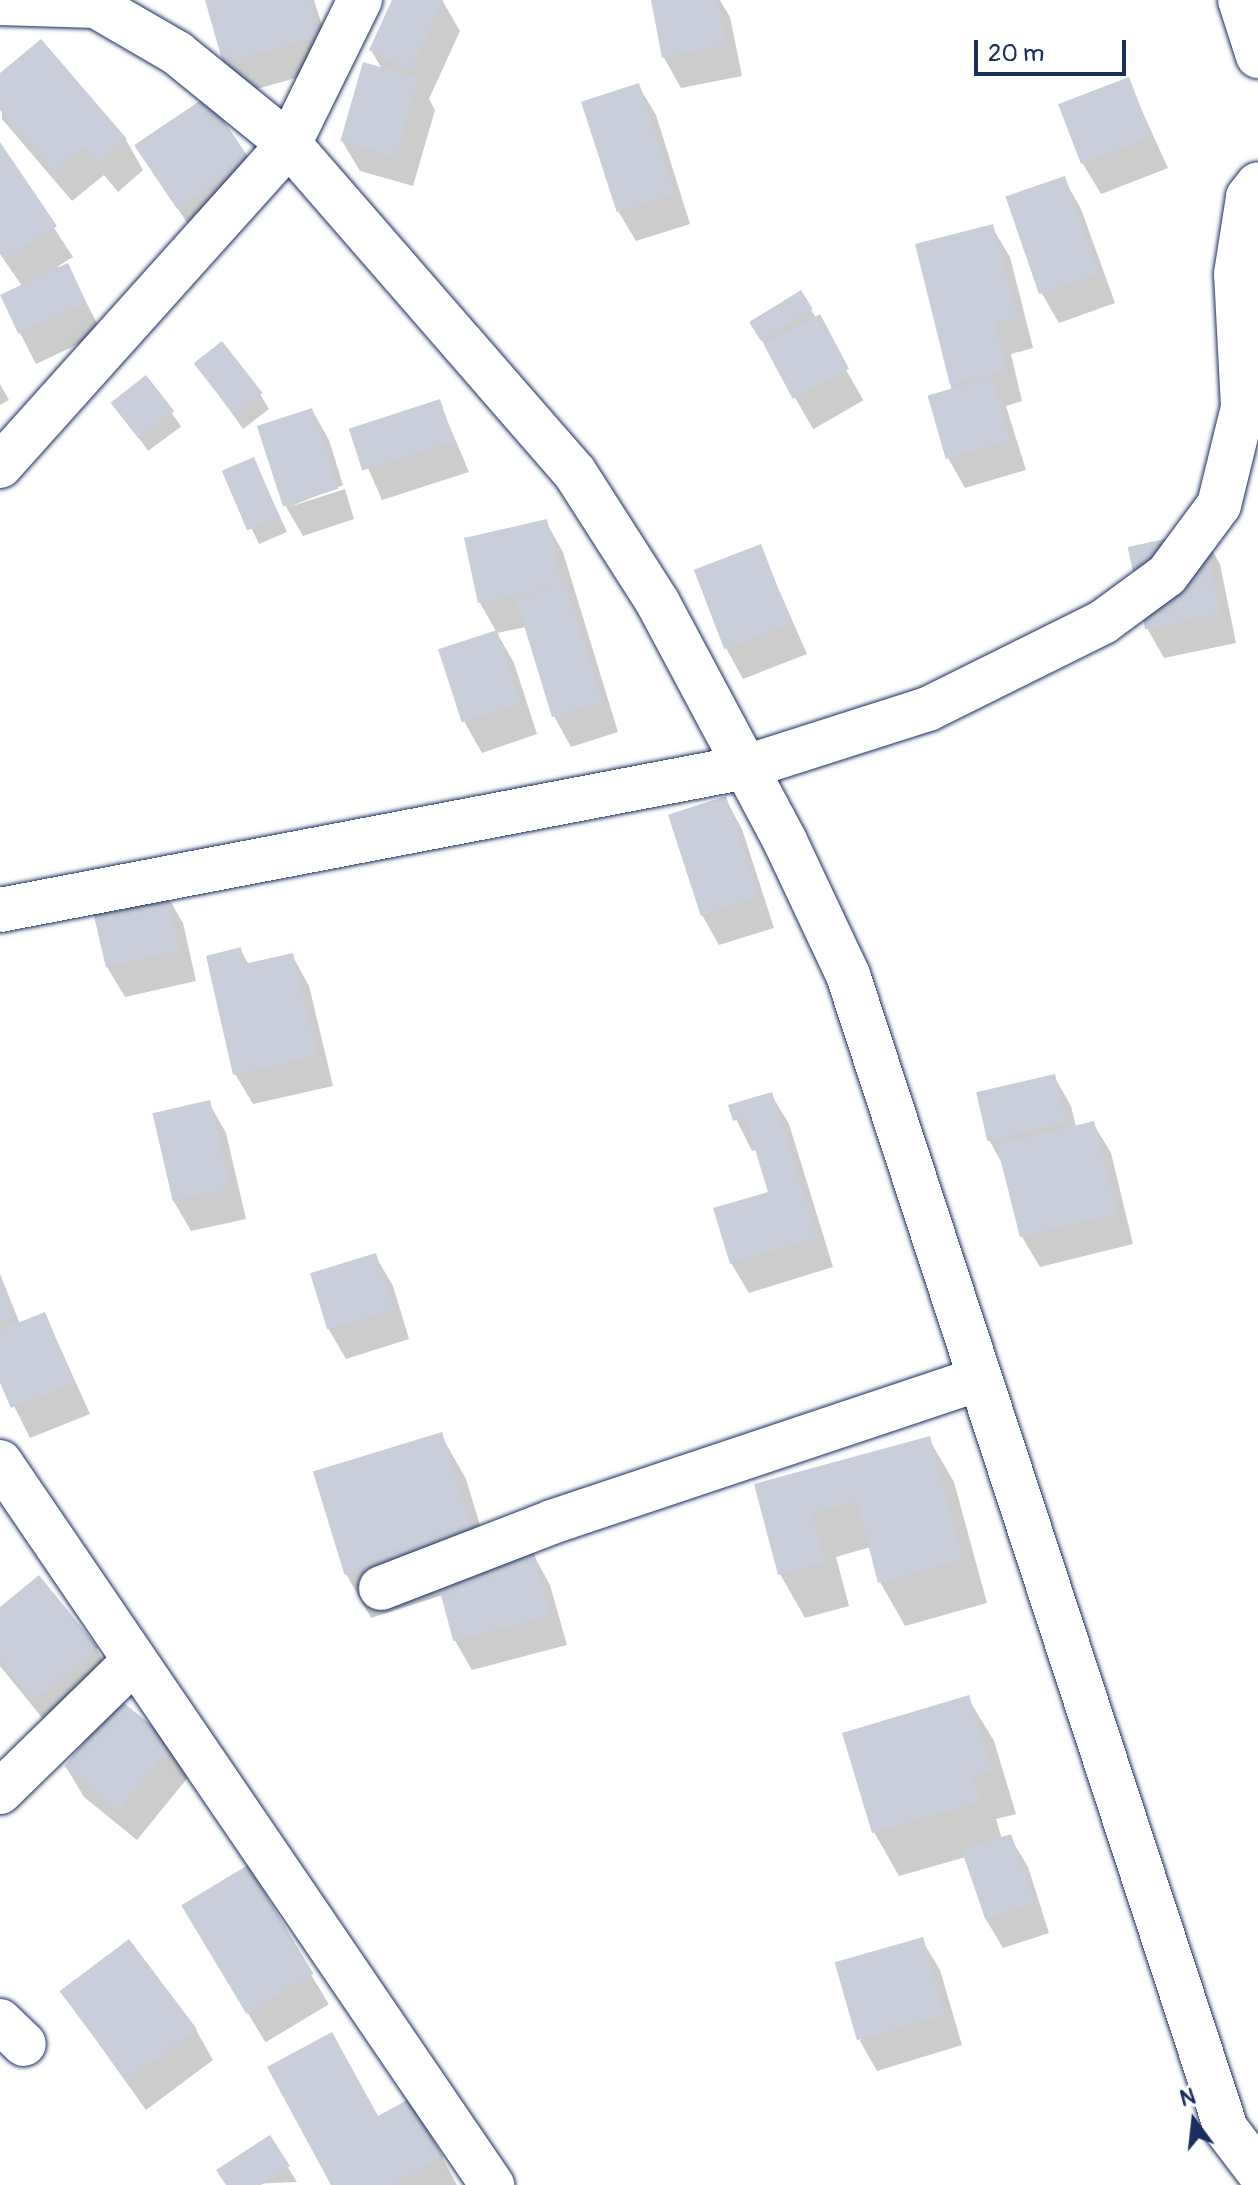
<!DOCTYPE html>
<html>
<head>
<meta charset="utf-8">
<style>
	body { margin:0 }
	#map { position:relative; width:1258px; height:2185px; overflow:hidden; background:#fff; font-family:Pangolin,sans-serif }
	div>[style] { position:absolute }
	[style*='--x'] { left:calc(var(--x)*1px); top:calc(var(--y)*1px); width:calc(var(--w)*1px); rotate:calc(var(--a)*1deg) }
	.shadow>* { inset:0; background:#0003; transform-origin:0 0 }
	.building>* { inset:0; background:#caceda; transform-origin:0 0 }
	.roads { filter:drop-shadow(0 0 2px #1b2f5e) drop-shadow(0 0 2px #1b2f5e) }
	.minor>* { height:44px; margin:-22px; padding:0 22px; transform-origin:22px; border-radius:22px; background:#fff }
	.major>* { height:44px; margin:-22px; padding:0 22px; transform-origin:22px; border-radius:22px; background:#fff }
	span { translate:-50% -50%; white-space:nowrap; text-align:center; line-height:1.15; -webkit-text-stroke:6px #fff; paint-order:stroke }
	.north { position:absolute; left:1154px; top:2081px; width:80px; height:80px; -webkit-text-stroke:6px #fff; paint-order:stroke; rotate:345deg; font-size:22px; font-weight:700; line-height:32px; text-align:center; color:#1b2f5e }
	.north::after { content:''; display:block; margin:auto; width:28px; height:36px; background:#1b2f5e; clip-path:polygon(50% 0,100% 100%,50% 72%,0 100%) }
	.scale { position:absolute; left:974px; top:40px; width:152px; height:36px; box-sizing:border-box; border:4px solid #1b2f5e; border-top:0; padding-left:10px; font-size:24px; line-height:28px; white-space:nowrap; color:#1b2f5e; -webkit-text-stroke:6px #fff; paint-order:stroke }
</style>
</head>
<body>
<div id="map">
	<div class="shadow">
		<div style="clip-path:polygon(207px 0,314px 0,335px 67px,242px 93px,225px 63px)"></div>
		<div style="clip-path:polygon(394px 0,442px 0,460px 31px,429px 99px,435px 110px,413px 186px,360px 171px,342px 141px,382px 69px,371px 50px)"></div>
		<div style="clip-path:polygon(653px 0,720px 0,730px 17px,742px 76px,681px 88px,664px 58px)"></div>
		<div style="clip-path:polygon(0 76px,126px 140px,143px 170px,118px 192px,104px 175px,72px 201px,2px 119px)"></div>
		<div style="clip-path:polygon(1128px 80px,1168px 168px,1101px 194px,1083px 164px)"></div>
		<div style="clip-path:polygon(638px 85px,656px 115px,690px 224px,636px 241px,618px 211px)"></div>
		<div style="clip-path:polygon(0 145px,73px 257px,57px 267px,67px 265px,102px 333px,36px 364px,1px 296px,22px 286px,0 254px)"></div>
		<div style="clip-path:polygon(137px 145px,248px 161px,196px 237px)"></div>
		<div style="clip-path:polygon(1064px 179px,1081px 209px,1115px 303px,1059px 323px,1041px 292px)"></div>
		<div style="clip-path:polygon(992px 227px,1010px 257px,1033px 348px,1011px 354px,1022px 401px,1006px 406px,1026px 470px,965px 488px,948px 458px,951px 385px)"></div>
		<div style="left:801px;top:292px;width:125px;height:58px;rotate:60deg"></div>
		<div style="clip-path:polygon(196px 363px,260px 394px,269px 409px,243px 429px)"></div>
		<div style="left:146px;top:378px;width:60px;height:41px;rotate:54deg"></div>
		<div style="clip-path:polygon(0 384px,9px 400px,0 405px)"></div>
		<div style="clip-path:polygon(439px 401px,469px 472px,382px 500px,351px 429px)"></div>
		<div style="clip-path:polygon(312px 410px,329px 440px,343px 485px,289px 507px,345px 489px,354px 519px,303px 536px,285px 505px,260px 427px)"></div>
		<div style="clip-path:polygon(224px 472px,261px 475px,287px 532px,259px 544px)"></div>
		<div style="clip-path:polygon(546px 522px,563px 552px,618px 732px,571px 747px,554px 716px,526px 627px,497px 633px,514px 663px,537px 734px,482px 753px,465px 723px,441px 651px,497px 633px,480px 603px)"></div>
		<div style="clip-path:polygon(1202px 533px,1220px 564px,1236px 643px,1164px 658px,1147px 628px)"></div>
		<div style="clip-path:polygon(760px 547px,807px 654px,743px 679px,726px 648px)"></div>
		<div style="clip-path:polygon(725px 798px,742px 829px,774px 928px,719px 945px,702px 915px)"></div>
		<div style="clip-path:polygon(165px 892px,183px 923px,196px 981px,125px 997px,107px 967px)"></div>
		<div style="clip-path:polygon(240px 949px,249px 965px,292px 955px,309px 986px,333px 1086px,253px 1104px,235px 1074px)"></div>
		<div style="clip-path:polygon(1054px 1076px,1071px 1106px,1076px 1127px,1093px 1123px,1111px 1153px,1133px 1244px,1040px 1267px,1022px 1237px,1004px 1167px,989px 1140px)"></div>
		<div style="clip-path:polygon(771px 1094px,789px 1124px,833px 1267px,749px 1293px,731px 1263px,770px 1193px,757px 1149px,752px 1151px,730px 1107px)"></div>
		<div style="clip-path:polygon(209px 1103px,226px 1133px,246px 1219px,191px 1231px,173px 1200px,155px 1115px)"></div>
		<div style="clip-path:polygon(375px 1255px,393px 1286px,409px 1339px,346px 1359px,328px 1328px)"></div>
		<div style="clip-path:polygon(0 1274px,20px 1324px,45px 1314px,90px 1414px,30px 1438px,0 1378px)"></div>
		<div style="clip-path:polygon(441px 1435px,466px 1479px,492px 1565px,533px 1554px,550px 1585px,567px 1645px,472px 1670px,454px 1639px,443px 1595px,371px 1618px,346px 1574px)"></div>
		<div style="clip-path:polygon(929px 1439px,954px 1482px,987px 1603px,905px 1626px,880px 1582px,871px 1547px,836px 1557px,849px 1606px,805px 1618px,780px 1574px,756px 1486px)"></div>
		<div style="clip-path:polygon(38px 1578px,97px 1650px,114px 1680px,52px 1730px,0 1666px,0 1609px)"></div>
		<div style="clip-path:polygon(968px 1698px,994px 1741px,1016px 1814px,996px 1819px,1002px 1839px,1010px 1837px,1028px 1867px,1049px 1933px,1003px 1948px,985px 1918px,966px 1857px,899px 1876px,874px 1832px)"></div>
		<div style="clip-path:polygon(173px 1745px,190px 1775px,137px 1840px,84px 1797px,66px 1767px)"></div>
		<div style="left:247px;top:1868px;width:159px;height:74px;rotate:59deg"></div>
		<div style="clip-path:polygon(922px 1940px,940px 1970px,962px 2045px,877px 2071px,860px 2041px)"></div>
		<div style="clip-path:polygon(61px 1991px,196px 2030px,213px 2060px,146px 2110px)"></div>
		<div style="clip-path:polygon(378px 2118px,435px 2144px,457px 2185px,333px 2185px)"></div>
		<div style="clip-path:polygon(269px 2138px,297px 2182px,227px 2185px)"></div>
	</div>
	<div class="building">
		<div style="clip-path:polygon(205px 0,309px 0,319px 37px,223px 63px)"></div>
		<div style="clip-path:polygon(392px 0,443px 0,411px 70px,369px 50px)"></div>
		<div style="clip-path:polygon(651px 0,717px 0,726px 45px,662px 58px)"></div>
		<div style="clip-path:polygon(41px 39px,127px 139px,99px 163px,85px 146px,54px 172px,0 110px,0 73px)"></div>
		<div style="left:363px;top:62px;width:58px;height:82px;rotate:16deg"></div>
		<div style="left:1129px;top:77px;width:64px;height:76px;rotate:69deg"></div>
		<div style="left:639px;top:83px;width:116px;height:61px;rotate:72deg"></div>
		<div style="left:207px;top:96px;width:77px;height:88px;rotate:56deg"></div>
		<div style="clip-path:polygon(0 142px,57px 226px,5px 260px,0 252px)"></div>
		<div style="left:1065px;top:176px;width:103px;height:63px;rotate:71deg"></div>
		<div style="clip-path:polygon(993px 224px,1017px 318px,995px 323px,1006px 371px,950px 385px,915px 244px)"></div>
		<div style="left:68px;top:263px;width:43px;height:75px;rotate:65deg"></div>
		<div style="left:801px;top:290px;width:22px;height:61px;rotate:58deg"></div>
		<div style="left:820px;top:314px;width:62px;height:64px;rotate:62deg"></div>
		<div style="left:222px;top:341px;width:66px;height:36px;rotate:52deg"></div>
		<div style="left:146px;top:375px;width:46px;height:45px;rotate:52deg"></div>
		<div style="left:992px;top:377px;width:66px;height:67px;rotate:74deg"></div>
		<div style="left:440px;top:399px;width:44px;height:96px;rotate:72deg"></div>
		<div style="left:312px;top:408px;width:85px;height:58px;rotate:72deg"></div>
		<div style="left:254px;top:457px;width:65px;height:35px;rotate:67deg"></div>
		<div style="clip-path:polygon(547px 519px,562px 585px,566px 584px,602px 702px,552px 717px,516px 599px,557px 586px,478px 603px,464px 538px)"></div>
		<div style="left:1203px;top:531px;width:84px;height:77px;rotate:78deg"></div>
		<div style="left:761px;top:544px;width:85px;height:72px;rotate:69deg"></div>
		<div style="left:497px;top:630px;width:77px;height:62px;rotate:72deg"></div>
		<div style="left:726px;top:796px;width:106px;height:61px;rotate:72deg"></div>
		<div style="left:166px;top:890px;width:62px;height:76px;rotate:77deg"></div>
		<div style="clip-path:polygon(241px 947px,244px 964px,293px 953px,317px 1056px,233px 1075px,206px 956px)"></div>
		<div style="left:1055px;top:1074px;width:50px;height:81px;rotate:77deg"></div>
		<div style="clip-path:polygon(772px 1092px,817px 1237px,730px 1264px,713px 1208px,768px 1192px,745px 1117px,733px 1121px,728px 1105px)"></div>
		<div style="left:210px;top:1100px;width:90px;height:59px;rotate:77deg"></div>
		<div style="left:1094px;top:1121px;width:95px;height:100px;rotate:76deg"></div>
		<div style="left:376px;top:1253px;width:59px;height:69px;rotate:73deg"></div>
		<div style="clip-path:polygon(0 1277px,15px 1316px,0 1322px)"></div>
		<div style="clip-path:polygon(45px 1312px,74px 1383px,11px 1408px,0 1383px,0 1330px)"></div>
		<div style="left:442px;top:1432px;width:108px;height:135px;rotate:73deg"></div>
		<div style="clip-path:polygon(930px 1436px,963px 1559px,878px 1583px,857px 1501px,812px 1513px,825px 1562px,778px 1575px,754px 1484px)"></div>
		<div style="left:534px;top:1552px;width:65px;height:101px;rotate:75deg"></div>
		<div style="clip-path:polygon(39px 1575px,98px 1648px,33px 1701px,0 1660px,0 1607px)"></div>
		<div style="clip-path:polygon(969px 1695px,992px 1770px,973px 1776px,980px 1802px,872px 1833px,842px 1733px)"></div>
		<div style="left:119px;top:1699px;width:70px;height:87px;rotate:39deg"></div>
		<div style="left:1011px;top:1834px;width:72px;height:52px;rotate:71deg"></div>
		<div style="left:248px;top:1865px;width:127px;height:78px;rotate:59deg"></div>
		<div style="left:923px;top:1937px;width:81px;height:92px;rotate:74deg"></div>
		<div style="left:129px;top:1939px;width:113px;height:87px;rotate:53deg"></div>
		<div style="clip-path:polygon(332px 2032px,378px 2116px,411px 2098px,443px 2157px,392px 2185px,331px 2185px,267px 2067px)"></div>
		<div style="clip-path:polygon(270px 2135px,290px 2166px,261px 2185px,226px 2185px,216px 2170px)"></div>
	</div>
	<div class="roads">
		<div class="minor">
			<div style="--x:1240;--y:0;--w:59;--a:72.2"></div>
			<div style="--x:0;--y:3;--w:96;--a:1.8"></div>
			<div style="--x:96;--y:6;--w:94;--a:30.1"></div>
			<div style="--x:177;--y:53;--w:144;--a:39.1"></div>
			<div style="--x:289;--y:144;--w:436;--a:49"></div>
			<div style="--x:575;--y:473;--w:154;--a:57.4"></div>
			<div style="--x:658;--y:603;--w:270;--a:61.9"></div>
			<div style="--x:785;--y:841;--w:148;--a:64.8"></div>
			<div style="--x:848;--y:975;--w:1214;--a:71.86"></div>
			<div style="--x:1226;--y:2129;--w:53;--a:52.7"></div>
			<div style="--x:0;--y:910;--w:760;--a:-10.85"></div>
			<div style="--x:746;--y:767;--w:191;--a:-17.7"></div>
			<div style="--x:928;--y:709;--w:195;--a:-26.4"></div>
			<div style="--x:1103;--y:622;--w:79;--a:-36.3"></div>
			<div style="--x:1167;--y:575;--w:87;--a:-53.4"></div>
			<div style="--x:1219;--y:505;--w:101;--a:-76.2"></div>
			<div style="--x:1243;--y:407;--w:133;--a:-93"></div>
			<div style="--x:1236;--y:274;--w:78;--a:-81.1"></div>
			<div style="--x:1248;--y:197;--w:16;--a:-52"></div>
			<div style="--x:0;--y:1462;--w:875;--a:55.76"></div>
			<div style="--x:381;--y:1588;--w:183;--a:-21.1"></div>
			<div style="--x:552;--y:1522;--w:450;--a:-18.5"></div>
			<div style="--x:0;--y:1792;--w:186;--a:-44.3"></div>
			<div style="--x:0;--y:2021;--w:33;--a:44"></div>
		</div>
		<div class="major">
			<div style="--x:0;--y:466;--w:433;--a:-48.1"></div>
			<div style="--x:289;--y:144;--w:161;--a:-63.8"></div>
		</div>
	</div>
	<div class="north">N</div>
	<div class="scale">20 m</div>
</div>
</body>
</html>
